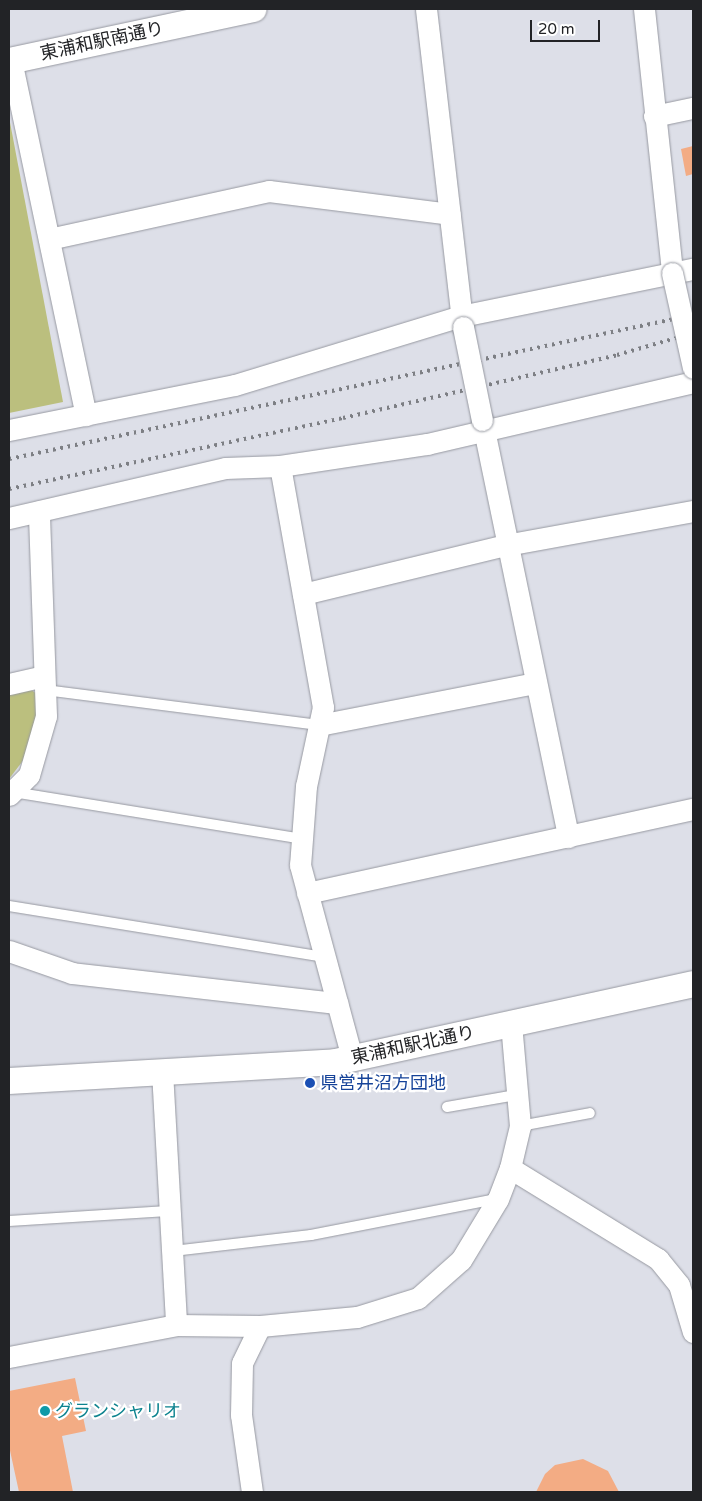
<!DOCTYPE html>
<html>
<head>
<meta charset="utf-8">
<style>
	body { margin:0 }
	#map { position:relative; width:702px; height:1501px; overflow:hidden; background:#dddfe8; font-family:"Varela Round","Noto Sans JP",sans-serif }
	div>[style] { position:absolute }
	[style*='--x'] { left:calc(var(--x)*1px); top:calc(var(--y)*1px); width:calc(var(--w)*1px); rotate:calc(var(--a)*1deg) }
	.green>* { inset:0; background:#bbbf7e }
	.building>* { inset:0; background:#f3ac84 }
	.roads { filter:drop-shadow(0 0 1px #9799a1) drop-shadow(0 0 1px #9799a1) }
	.service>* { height:10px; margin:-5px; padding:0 5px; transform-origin:5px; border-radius:5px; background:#fff }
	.minor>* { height:21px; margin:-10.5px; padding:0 10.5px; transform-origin:10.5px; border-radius:10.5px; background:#fff }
	.tertiary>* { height:26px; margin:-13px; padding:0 13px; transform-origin:13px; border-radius:13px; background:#fff }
	.rail>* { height:4px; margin-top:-2px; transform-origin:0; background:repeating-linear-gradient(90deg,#7d7f84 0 2.5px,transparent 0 7.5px) }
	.bridges { filter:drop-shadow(0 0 1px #9799a1) drop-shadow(0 0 1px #9799a1) }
	.minor-bridge>* { height:21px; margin:-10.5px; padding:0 10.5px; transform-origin:10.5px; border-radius:10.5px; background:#fff }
	.dots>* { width:14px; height:14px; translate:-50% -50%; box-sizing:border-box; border:2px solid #fff; border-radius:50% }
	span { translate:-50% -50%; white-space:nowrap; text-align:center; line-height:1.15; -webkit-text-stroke:4.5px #fff; paint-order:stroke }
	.street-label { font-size:18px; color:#222326 }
	.transit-label { font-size:18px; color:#164399 }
	.left { translate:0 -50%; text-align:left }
	.culture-label { font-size:18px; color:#0d838f }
	.frame { position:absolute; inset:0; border:10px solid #222326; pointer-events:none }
	.scale { position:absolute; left:530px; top:20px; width:70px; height:22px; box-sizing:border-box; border:2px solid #222326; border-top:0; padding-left:6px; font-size:15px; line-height:18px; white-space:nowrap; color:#222326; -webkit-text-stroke:4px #fff; paint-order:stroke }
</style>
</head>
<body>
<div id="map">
	<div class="green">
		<div style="clip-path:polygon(9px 117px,63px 402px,9px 413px)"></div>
		<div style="clip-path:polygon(29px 688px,38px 695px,39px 720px,25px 758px,9px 779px,9px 692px)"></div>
	</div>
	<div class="building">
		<div style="clip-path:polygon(693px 146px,693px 174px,686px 176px,681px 149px)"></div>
		<div style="clip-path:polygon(75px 1378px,86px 1431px,62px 1436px,73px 1492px,19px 1492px,9px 1446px,9px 1391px)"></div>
		<div style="clip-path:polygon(583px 1459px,608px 1471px,619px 1492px,536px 1492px,545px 1474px,555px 1465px)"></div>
	</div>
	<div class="roads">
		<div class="service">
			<div style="--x:45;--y:690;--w:276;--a:7.3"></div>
			<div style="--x:13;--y:792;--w:293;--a:9.2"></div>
			<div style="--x:9;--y:906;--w:320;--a:9.2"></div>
			<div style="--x:447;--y:1107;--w:70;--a:-9.9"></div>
			<div style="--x:520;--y:1126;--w:71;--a:-10.5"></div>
			<div style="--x:9;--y:1221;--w:159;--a:-3.6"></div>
			<div style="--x:173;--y:1251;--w:139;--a:-6.6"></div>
			<div style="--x:311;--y:1235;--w:189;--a:-11"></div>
		</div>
		<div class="minor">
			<div style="--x:426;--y:9;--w:320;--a:83.4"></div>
			<div style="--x:644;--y:9;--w:265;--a:83.9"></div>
			<div style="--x:11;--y:60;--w:363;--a:78.1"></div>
			<div style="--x:654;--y:116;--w:40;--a:-12"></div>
			<div style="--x:49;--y:239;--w:225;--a:-12.3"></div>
			<div style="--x:269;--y:191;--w:182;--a:7.2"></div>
			<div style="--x:482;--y:420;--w:426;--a:78.3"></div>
			<div style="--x:9;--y:430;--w:230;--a:-11.3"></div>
			<div style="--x:235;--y:385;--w:236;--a:-17"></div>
			<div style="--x:461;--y:316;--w:237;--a:-11.5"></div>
			<div style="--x:280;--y:466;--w:245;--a:79.9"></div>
			<div style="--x:323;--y:707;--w:81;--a:102.1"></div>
			<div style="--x:306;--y:786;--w:79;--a:94.3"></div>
			<div style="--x:300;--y:865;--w:200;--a:74.9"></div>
			<div style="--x:9;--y:518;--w:222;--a:-13"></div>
			<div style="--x:225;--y:468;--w:55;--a:-2.1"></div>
			<div style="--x:280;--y:466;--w:149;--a:-8.5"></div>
			<div style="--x:427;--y:444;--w:273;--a:-13.1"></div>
			<div style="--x:303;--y:594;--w:209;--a:-13.6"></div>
			<div style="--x:506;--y:545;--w:190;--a:-10.3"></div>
			<div style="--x:9;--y:684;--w:36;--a:-13"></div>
			<div style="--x:319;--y:725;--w:220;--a:-11"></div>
			<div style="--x:9;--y:795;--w:28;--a:-45"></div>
			<div style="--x:29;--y:775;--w:61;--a:-73.9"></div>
			<div style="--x:46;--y:716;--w:205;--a:-92"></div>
			<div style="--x:307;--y:893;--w:395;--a:-12.3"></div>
			<div style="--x:9;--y:951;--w:67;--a:19.2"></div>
			<div style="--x:72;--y:973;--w:267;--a:6.5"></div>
			<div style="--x:162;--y:1071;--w:254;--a:86.8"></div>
			<div style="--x:510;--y:1168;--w:174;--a:31.6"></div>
			<div style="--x:658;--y:1259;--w:33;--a:51"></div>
			<div style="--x:679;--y:1285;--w:49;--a:73.4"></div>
			<div style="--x:9;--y:1357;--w:170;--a:-10.8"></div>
			<div style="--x:176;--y:1325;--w:84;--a:0.7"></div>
			<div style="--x:260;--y:1326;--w:97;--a:-5.3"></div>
			<div style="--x:357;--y:1317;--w:64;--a:-17.3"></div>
			<div style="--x:418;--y:1298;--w:57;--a:-41.5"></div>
			<div style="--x:461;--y:1260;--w:71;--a:-58.8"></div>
			<div style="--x:498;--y:1199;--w:33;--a:-69"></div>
			<div style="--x:510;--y:1168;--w:43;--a:-76.6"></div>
			<div style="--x:520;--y:1126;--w:103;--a:-95"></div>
			<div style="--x:252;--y:1492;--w:78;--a:-98.1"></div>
			<div style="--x:241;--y:1415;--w:52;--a:-88.9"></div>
			<div style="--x:242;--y:1363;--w:41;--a:-64.1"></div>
		</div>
		<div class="tertiary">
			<div style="--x:9;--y:61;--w:250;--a:-12"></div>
			<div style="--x:9;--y:1081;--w:328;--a:-3.3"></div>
			<div style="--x:336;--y:1062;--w:365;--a:-12.3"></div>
		</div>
	</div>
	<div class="rail">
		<div style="--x:9;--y:459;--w:699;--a:-11.89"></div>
		<div style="--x:9;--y:489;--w:341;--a:-12"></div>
		<div style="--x:343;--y:418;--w:281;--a:-12.9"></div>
		<div style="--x:617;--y:355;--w:79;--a:-16.1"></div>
	</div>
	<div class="bridges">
		<div class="minor-bridge">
			<div style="--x:672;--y:273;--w:97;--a:77.5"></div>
			<div style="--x:463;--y:327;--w:95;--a:78.5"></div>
		</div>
	</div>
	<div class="dots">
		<div style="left:310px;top:1083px;background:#1a4fb4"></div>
		<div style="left:45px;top:1411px;background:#0f9aa8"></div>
	</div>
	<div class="street-label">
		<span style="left:102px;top:41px;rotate:-12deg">東浦和駅南通り</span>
		<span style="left:413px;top:1045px;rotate:-12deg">東浦和駅北通り</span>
	</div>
	<div class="transit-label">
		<span class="left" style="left:320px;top:1083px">県営井沼方団地</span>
	</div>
	<div class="culture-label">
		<span class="left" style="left:55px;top:1411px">グランシャリオ</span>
	</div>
	<div class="frame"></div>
	<div class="scale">20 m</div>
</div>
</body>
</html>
